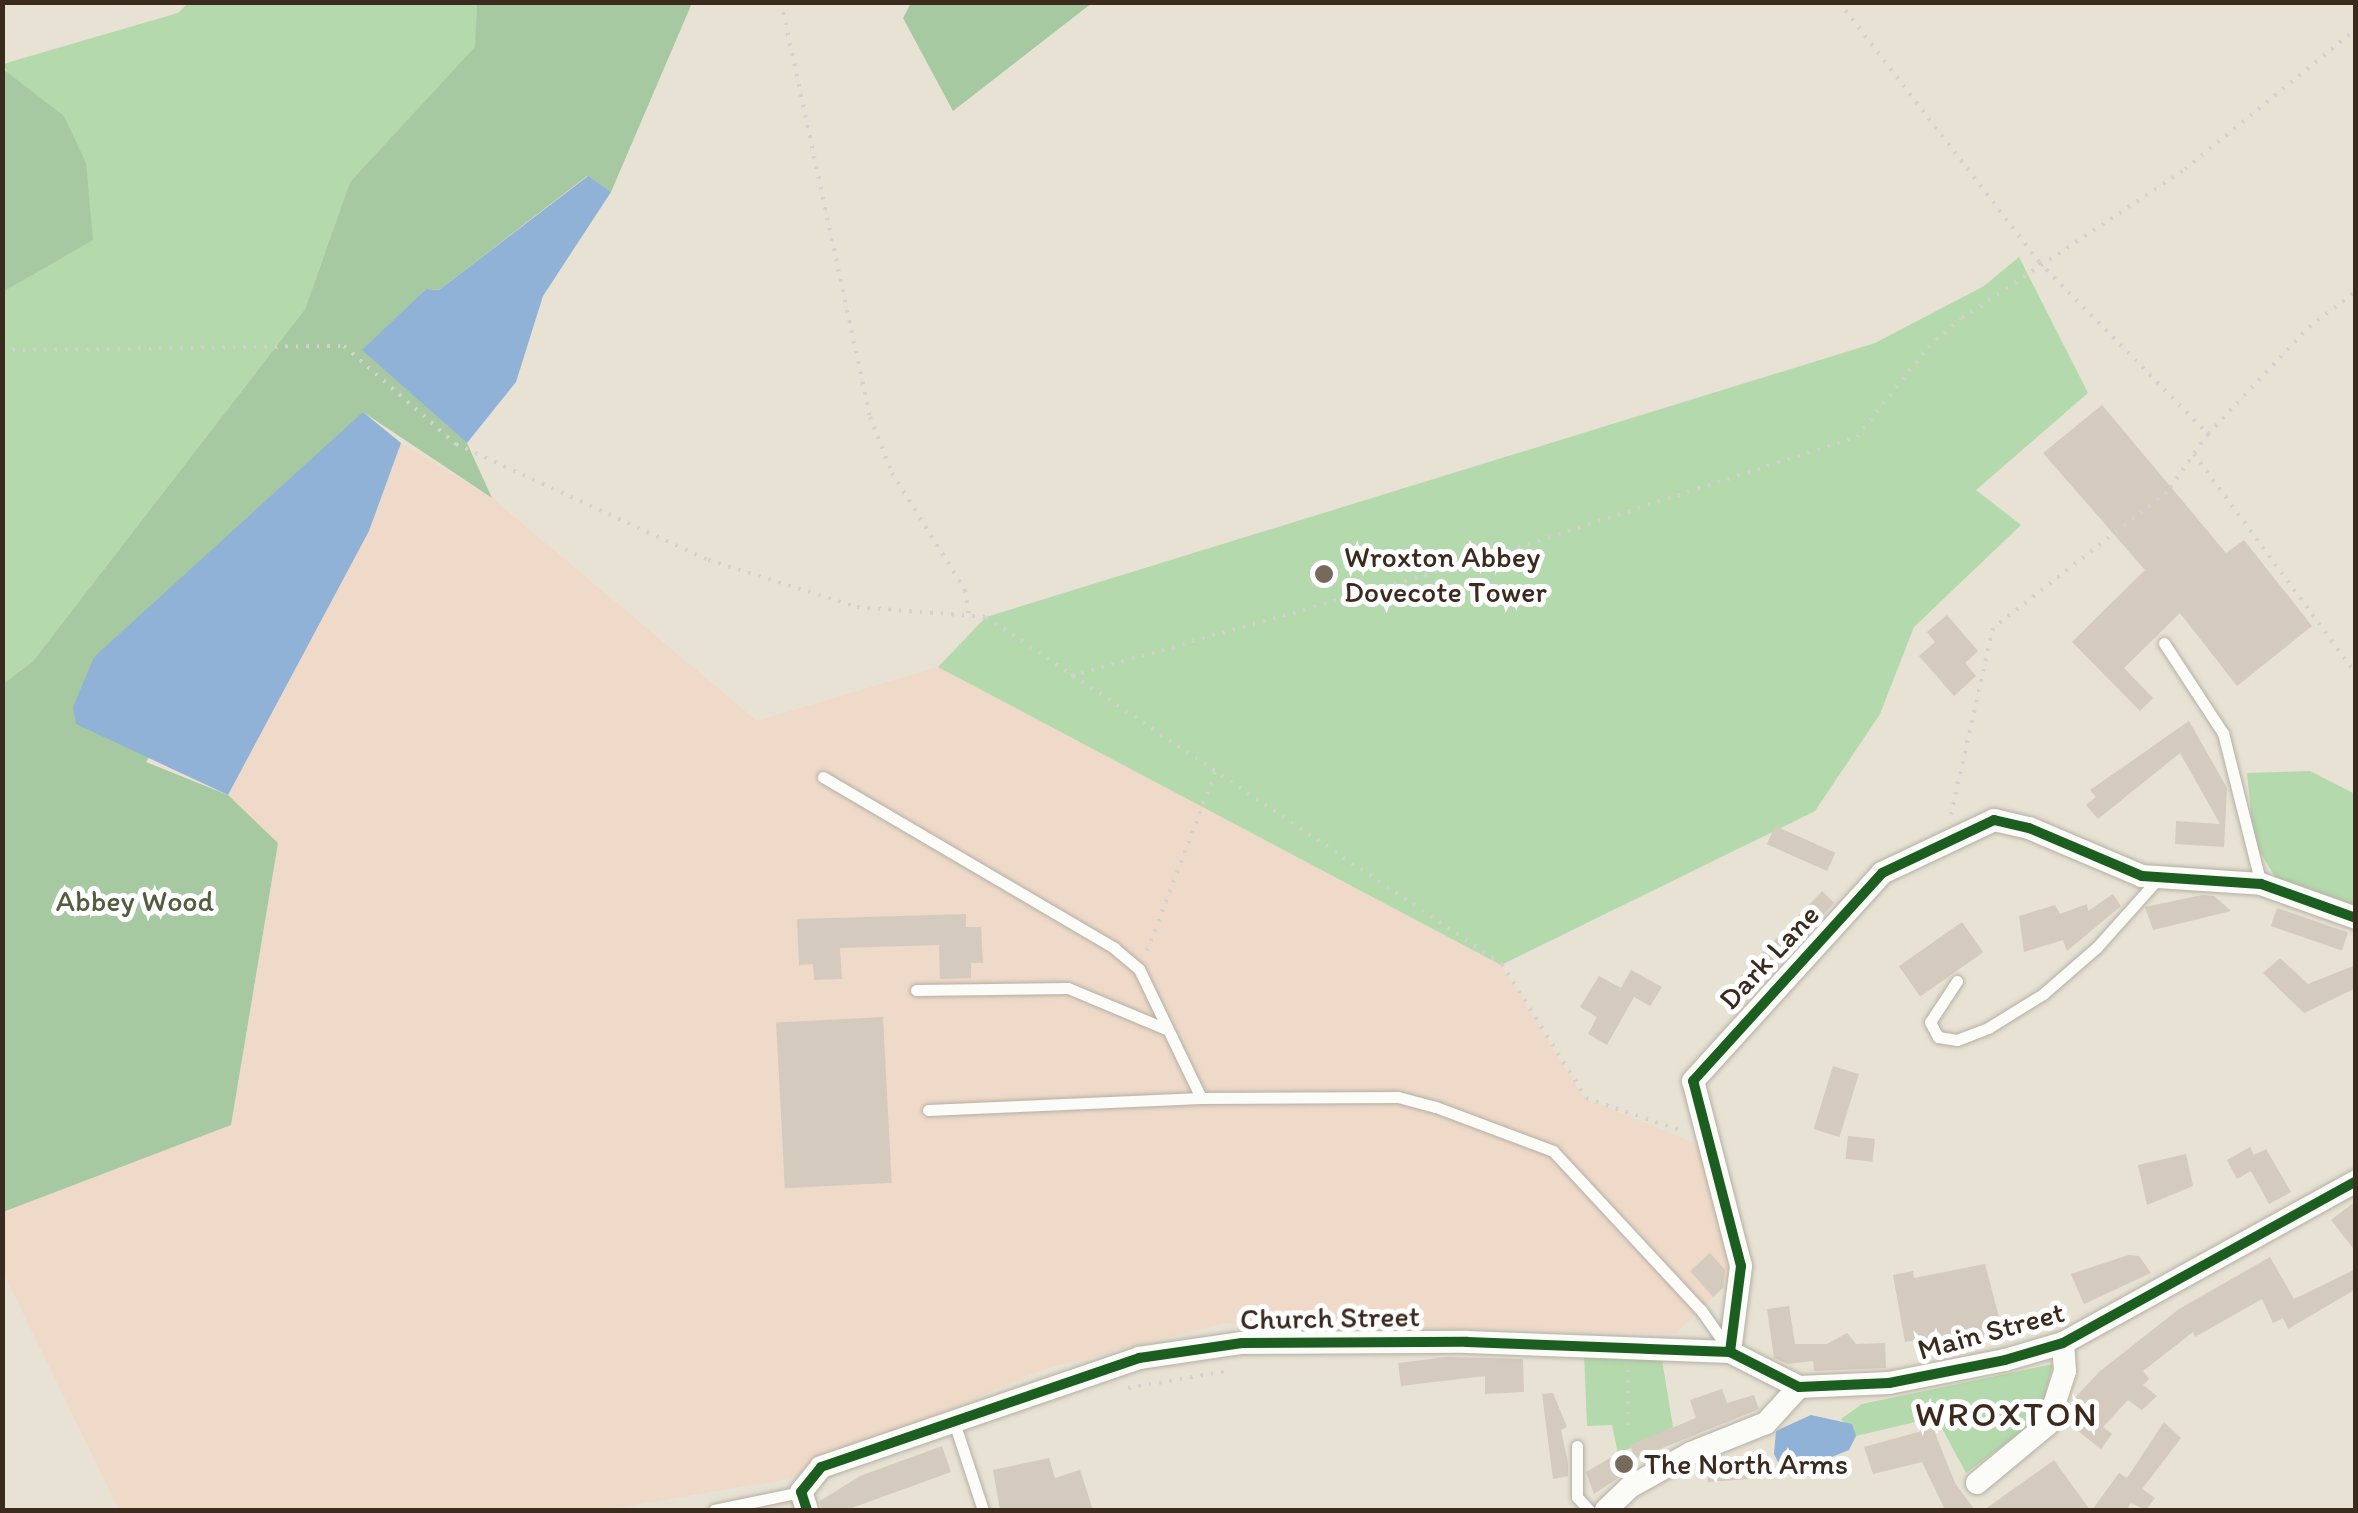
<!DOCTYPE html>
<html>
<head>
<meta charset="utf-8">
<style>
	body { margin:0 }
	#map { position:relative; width:2358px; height:1513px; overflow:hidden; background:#e7e2d3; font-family:Itim,sans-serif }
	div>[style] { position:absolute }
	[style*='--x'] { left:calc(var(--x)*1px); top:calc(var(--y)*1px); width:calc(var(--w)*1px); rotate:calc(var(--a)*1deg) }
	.built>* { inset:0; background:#efdac9 }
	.green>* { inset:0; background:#b4d9ac }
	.forest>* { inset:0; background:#a6c9a1 }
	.water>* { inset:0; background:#90b2d6 }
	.building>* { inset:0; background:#d4cabd; transform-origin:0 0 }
	.path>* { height:4px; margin-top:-2px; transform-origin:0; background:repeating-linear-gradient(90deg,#d3d1cd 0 2.5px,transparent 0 10.5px) }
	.roads { filter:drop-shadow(0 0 2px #b4afa5) drop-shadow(0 0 2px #b4afa5) }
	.lane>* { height:11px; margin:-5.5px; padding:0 5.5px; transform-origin:5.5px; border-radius:5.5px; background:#fbfbf8 }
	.street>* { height:22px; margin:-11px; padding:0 11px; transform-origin:11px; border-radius:11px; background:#fbfbf8 }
	.cycleway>* { height:10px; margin:-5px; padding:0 5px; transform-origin:5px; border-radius:5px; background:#1b5e20 }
	.dots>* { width:28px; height:28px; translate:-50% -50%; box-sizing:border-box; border:5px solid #fff; border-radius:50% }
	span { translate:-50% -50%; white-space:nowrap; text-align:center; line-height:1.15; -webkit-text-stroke:10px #fff; paint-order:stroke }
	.poi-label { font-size:30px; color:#3b2a1e }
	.left { translate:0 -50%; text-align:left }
	.park-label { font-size:30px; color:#535c3f }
	.street-label { font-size:30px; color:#3b2a1e }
	.quarter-label { font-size:35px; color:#3b2a1e; letter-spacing:2.5px }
	.frame { position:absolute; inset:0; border:5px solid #3b2a1e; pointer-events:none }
</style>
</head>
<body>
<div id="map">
	<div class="built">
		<div style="clip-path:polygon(401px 443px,492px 498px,757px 721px,938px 667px,1501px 965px,1584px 1098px,1699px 1145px,1733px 1279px,1675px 1334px,1225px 1323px,1042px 1370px,788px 1479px,605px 1510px,119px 1510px,3px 1272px,3px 1212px,231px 1125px,278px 843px,228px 795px,369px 531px)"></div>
	</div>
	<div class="green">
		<div style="clip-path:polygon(188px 3px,477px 3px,476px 47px,350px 182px,305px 309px,33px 661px,3px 684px,3px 292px,93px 239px,3px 64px,178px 13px)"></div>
		<div style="clip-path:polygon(2019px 257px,2088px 393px,1976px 490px,2021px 525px,1914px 627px,1880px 714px,1815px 811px,1501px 965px,938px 667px,986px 617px,1875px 343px,1984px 286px)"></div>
		<div style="clip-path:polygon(2310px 771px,2355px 794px,2355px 905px,2275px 877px,2254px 842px,2247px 773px)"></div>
		<div style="clip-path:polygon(1584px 1353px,1662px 1360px,1673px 1427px,1618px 1454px,1612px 1425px,1587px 1426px)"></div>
		<div style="clip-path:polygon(2053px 1364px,2039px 1419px,1966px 1473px,1936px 1417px,1856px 1436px,1841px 1419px,1862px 1404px)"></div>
	</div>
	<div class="forest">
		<div style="clip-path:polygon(477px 3px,692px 3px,611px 192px,587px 176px,439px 290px,426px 289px,363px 350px,467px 443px,492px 498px,363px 412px,146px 762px,228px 795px,278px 843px,231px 1125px,3px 1212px,3px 684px,33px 661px,305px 309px,350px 182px,475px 47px)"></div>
		<div style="clip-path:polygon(911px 3px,911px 2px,1092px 3px,953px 111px,903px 18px)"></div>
		<div style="clip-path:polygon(3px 69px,64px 116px,86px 163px,93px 240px,3px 292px)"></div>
	</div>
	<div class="water">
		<div style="clip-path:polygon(588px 176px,611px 192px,543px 296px,516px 382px,467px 443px,362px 350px,426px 289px,439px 290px)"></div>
		<div style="clip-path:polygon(363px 412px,401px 443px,369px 531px,228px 795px,76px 724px,73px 707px,94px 657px)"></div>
		<div style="clip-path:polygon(1811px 1415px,1852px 1424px,1856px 1436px,1849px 1450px,1797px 1471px,1781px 1468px,1774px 1454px,1776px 1431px)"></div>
	</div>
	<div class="building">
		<div style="clip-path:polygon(2102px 405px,2226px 553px,2244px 540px,2312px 626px,2237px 686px,2180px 613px,2124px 668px,2153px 698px,2140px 711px,2072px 642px,2145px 570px,2043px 453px)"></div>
		<div style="clip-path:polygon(1947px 615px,1978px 651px,1965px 663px,1976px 676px,1954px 696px,1919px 656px,1935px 642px,1927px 632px)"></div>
		<div style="clip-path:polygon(2189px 721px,2227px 788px,2224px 847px,2175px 844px,2176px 821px,2220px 824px,2180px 753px,2098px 819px,2086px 805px,2096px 797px,2090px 790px)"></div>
		<div style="left:1775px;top:826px;width:66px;height:20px;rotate:24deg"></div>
		<div style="clip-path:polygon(1822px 891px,1834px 903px,1748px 998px,1732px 985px)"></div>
		<div style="clip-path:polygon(2113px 894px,2121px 906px,2067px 951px,2063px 940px,2024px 952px,2019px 916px,2055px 905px,2060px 914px,2087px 904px,2088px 911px)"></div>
		<div style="clip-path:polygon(2202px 895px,2214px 896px,2231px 911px,2153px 930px,2145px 907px)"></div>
		<div style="left:2277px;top:908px;width:75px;height:19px;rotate:19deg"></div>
		<div style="clip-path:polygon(966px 914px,966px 927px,981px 927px,983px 963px,971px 963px,971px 978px,940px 979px,939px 945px,840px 948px,842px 979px,814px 980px,813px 964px,799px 965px,797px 919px)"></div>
		<div style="left:1962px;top:922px;width:37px;height:77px;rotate:55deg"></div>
		<div style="clip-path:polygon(2280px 958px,2308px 984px,2356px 965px,2356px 988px,2304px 1013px,2263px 973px)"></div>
		<div style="clip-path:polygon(1631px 970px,1662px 987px,1650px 1006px,1634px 997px,1607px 1045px,1588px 1034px,1597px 1017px,1580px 1007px,1599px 976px,1621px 988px)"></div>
		<div style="left:883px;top:1017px;width:166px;height:107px;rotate:87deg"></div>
		<div style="left:1833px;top:1066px;width:27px;height:66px;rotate:17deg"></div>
		<div style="left:1848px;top:1136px;width:27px;height:23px;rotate:6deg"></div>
		<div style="clip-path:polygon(2250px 1147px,2254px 1155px,2266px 1149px,2291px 1192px,2269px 1204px,2251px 1171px,2237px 1179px,2227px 1160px)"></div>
		<div style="clip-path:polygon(2186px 1154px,2193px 1186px,2147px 1205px,2138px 1165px)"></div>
		<div style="clip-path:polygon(2356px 1201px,2356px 1252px,2331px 1220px)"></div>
		<div style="clip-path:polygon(1710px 1253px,1725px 1270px,1723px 1288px,1713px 1297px,1690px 1271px)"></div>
		<div style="clip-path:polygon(2129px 1255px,2139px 1256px,2151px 1273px,2084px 1304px,2071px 1274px)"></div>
		<div style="clip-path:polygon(2270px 1257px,2294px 1299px,2356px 1269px,2356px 1289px,2288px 1329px,2283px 1318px,2273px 1323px,2262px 1299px,2195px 1337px,2193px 1332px,2143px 1371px,2149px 1379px,2143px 1385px,2157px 1396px,2142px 1410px,2128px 1400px,2103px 1427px,2112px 1434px,2101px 1449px,2065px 1421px,2071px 1402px,2099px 1372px,2179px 1309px)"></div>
		<div style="clip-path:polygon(1985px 1264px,2004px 1336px,1943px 1352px,1938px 1336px,1905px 1342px,1893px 1275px,1913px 1271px,1914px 1278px)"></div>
		<div style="clip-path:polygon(1789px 1306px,1795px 1344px,1827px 1344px,1847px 1333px,1856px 1344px,1885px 1343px,1886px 1368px,1814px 1371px,1813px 1361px,1788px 1364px,1774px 1358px,1767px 1309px)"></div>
		<div style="clip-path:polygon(1446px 1357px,1523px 1359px,1524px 1392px,1485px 1394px,1485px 1376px,1401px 1386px,1398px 1363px)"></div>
		<div style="clip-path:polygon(1722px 1389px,1727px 1403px,1754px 1395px,1759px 1409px,1635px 1459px,1630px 1445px,1696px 1418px,1690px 1400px)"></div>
		<div style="clip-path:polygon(1553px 1393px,1567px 1427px,1561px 1430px,1568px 1463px,1568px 1476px,1553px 1479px,1542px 1394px)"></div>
		<div style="clip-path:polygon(2164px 1422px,2181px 1438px,2142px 1489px,2155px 1498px,2146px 1510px,2131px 1503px,2126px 1510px,2092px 1510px,2119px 1473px,2127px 1478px)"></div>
		<div style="clip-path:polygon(1933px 1428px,1955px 1483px,1975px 1510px,1945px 1510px,1922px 1462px,1873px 1474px,1864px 1447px)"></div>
		<div style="clip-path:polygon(942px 1446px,951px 1472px,846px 1510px,822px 1510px,820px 1501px,860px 1476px)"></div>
		<div style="clip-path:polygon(1626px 1449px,1630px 1470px,1594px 1494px,1586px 1472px)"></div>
		<div style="clip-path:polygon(1747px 1456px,1748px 1479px,1708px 1482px,1707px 1463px)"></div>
		<div style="clip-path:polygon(1049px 1458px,1055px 1478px,1080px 1470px,1093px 1510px,1000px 1510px,993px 1470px)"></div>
		<div style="clip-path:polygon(2054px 1460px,2090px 1510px,1984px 1510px)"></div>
	</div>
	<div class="path">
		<div style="--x:781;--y:2;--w:424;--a:77.9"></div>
		<div style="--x:870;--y:417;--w:60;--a:68.6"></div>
		<div style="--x:892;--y:473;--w:138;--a:58"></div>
		<div style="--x:965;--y:590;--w:26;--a:81"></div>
		<div style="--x:1839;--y:2;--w:328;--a:52.4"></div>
		<div style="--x:2039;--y:262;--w:241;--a:45.5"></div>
		<div style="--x:2208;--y:434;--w:71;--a:125.3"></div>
		<div style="--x:2167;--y:492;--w:221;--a:142"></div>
		<div style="--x:1993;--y:628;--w:191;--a:102.7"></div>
		<div style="--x:2;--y:350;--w:342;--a:-0.7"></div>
		<div style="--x:344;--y:346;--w:149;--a:41.2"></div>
		<div style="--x:456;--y:444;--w:277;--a:24.7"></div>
		<div style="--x:708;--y:560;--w:156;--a:17.5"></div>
		<div style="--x:857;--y:607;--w:129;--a:4.4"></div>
		<div style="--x:986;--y:617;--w:622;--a:33.92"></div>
		<div style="--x:1502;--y:964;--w:158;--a:57.9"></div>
		<div style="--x:1586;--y:1098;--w:102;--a:19"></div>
		<div style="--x:2208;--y:434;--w:147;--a:-46.7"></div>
		<div style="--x:2309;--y:327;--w:59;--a:-37.5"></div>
		<div style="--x:2194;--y:454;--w:273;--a:53.6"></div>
		<div style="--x:1071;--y:676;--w:444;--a:-15.9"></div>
		<div style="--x:1498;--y:554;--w:378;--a:-18.1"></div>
		<div style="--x:1857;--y:437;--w:115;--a:-51.7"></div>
		<div style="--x:1928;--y:347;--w:45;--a:-40.5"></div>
		<div style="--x:1962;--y:318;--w:268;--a:-33.7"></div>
		<div style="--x:2185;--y:169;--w:221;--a:-39.3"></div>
		<div style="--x:1147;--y:951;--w:191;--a:-69.1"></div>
		<div style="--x:1628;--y:1370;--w:61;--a:90"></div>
		<div style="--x:1128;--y:1388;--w:100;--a:-9.7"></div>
	</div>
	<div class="roads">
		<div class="lane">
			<div style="--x:2164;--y:643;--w:108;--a:56.8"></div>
			<div style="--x:2223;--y:733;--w:156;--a:75.9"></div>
			<div style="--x:823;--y:777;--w:338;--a:30.4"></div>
			<div style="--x:1114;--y:948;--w:33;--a:40"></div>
			<div style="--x:1139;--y:969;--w:143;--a:64.3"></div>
			<div style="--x:1957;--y:981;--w:49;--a:123.4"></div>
			<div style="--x:1930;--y:1022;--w:17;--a:62"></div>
			<div style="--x:1938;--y:1037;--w:19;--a:9"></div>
			<div style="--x:1957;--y:1040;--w:33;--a:-21"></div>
			<div style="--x:1988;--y:1028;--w:65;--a:-31.7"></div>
			<div style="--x:2043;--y:994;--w:72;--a:-41"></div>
			<div style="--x:2097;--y:947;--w:90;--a:-48.2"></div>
			<div style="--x:916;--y:990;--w:152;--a:-0.8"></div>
			<div style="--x:1068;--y:988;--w:106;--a:22.7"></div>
			<div style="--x:928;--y:1110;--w:273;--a:-2.5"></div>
			<div style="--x:1201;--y:1098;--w:197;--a:-0.3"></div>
			<div style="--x:1398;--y:1097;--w:39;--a:15"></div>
			<div style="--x:1436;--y:1107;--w:125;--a:20.6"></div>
			<div style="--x:1553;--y:1151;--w:217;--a:47.1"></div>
			<div style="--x:1701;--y:1310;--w:49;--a:55"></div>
			<div style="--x:954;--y:1422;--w:93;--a:71.8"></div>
			<div style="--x:1577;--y:1446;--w:51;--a:90"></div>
			<div style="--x:1577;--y:1497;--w:18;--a:47"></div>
			<div style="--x:714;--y:1510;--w:89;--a:-11.7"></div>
		</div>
		<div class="street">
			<div style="--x:1730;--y:1352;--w:87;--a:-82.7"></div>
			<div style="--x:1741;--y:1266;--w:191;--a:-104.5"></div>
			<div style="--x:1693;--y:1081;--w:281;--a:-47.7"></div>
			<div style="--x:1882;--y:873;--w:124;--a:-25.3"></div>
			<div style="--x:1994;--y:820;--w:36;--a:13"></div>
			<div style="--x:2029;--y:828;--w:123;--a:23"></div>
			<div style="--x:2142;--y:876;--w:119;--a:3.8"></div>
			<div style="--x:2261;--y:884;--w:101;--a:19.7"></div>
			<div style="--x:1977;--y:1483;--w:92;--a:-39.7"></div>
			<div style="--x:2048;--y:1424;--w:56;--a:-72.2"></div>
			<div style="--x:2065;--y:1371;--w:28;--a:-94"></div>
			<div style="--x:807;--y:1510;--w:19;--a:-108"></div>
			<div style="--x:801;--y:1492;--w:32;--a:-51"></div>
			<div style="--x:821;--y:1467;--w:336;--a:-18.9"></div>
			<div style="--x:1139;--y:1358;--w:104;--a:-8.3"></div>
			<div style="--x:1242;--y:1343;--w:225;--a:-0.3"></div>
			<div style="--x:1467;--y:1342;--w:263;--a:2.2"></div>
			<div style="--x:1730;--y:1352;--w:77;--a:26.9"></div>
			<div style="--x:1799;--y:1387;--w:90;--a:-2.5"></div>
			<div style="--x:1889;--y:1383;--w:118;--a:-11.2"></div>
			<div style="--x:2005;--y:1360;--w:60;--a:-16.3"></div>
			<div style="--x:2063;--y:1343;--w:335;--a:-28.9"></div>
			<div style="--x:1606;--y:1510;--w:33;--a:-44"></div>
			<div style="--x:1630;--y:1487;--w:70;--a:-29.1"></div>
			<div style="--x:1691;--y:1453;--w:81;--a:-21.8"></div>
			<div style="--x:1766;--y:1423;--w:49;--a:-47.5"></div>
		</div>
	</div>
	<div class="cycleway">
		<div style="--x:1730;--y:1352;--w:87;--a:-82.7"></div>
		<div style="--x:1741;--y:1266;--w:191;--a:-104.5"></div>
		<div style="--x:1693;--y:1081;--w:281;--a:-47.7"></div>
		<div style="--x:1882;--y:873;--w:124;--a:-25.3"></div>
		<div style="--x:1994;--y:820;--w:36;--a:13"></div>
		<div style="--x:2029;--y:828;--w:123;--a:23"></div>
		<div style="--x:2142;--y:876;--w:119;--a:3.8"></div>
		<div style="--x:2261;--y:884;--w:101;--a:19.7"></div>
		<div style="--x:807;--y:1510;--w:19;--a:-108"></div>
		<div style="--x:801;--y:1492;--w:32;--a:-51"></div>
		<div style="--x:821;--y:1467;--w:336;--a:-18.9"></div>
		<div style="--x:1139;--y:1358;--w:104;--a:-8.3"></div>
		<div style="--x:1242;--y:1343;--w:225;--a:-0.3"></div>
		<div style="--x:1467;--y:1342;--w:263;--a:2.2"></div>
		<div style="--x:1730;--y:1352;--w:77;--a:26.9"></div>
		<div style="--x:1799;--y:1387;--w:90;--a:-2.5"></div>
		<div style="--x:1889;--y:1383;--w:118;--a:-11.2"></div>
		<div style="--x:2005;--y:1360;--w:60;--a:-16.3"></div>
		<div style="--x:2063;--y:1343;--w:335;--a:-28.9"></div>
	</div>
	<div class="dots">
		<div style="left:1324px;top:574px;background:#776a5d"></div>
		<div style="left:1624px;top:1464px;background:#776a5d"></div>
	</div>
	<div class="poi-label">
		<span class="left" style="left:1344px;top:574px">Wroxton Abbey<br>Dovecote Tower</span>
		<span class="left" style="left:1644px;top:1464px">The North Arms</span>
	</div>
	<div class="park-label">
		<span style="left:135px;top:901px">Abbey Wood</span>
	</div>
	<div class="street-label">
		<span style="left:1769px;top:957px;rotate:-47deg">Dark Lane</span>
		<span style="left:1330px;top:1318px;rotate:-1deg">Church Street</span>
		<span style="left:1991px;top:1331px;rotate:-15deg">Main Street</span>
	</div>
	<div class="quarter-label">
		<span style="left:2007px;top:1414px">WROXTON</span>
	</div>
	<div class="frame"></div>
</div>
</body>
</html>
